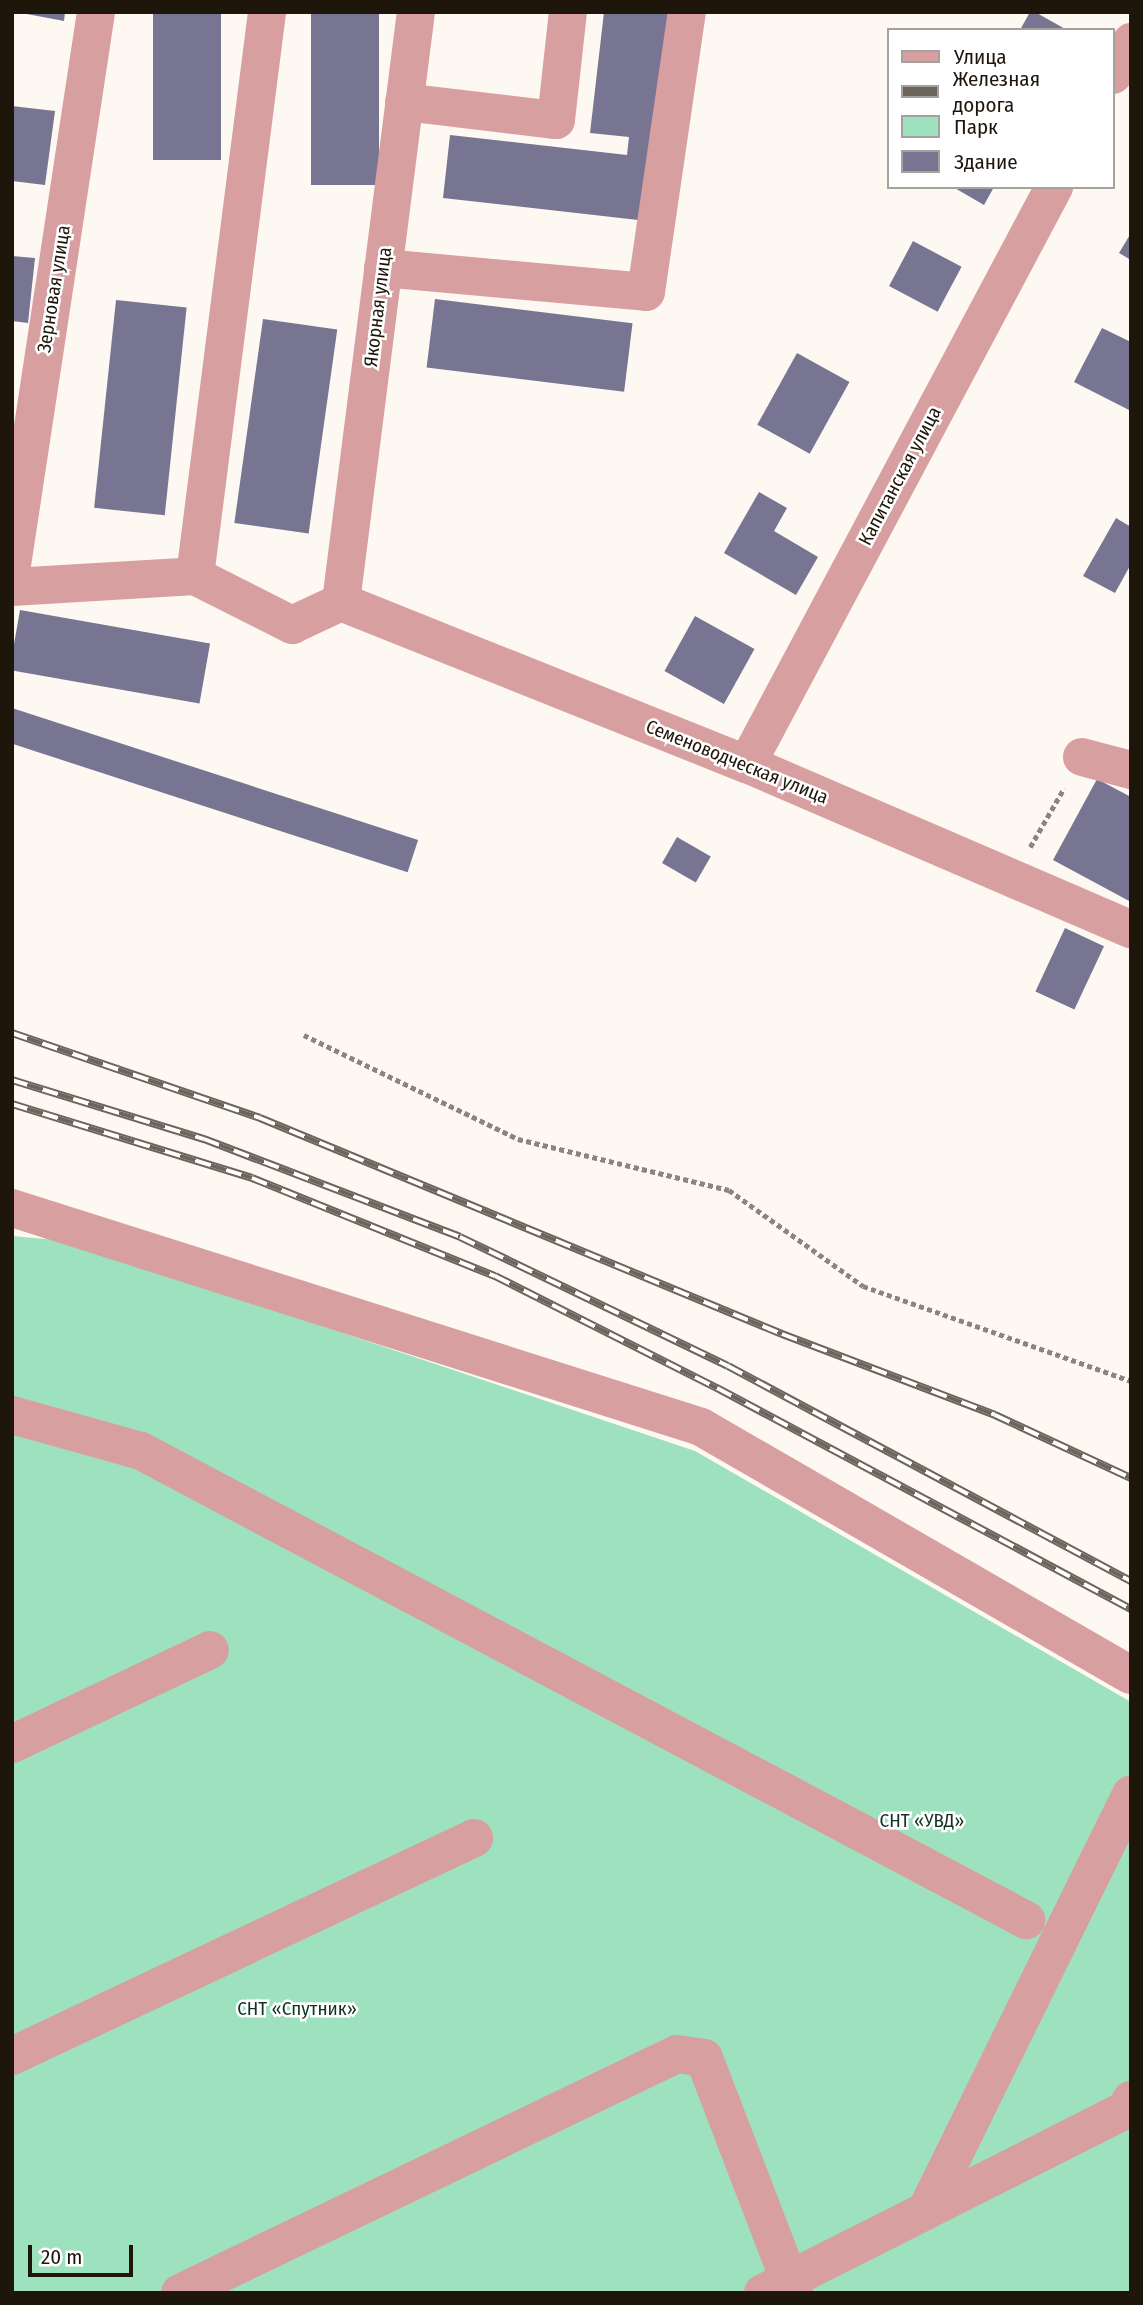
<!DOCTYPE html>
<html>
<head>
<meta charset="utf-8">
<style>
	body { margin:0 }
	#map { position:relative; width:1143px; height:2305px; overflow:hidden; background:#fdf8f2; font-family:"Fira Sans Condensed",sans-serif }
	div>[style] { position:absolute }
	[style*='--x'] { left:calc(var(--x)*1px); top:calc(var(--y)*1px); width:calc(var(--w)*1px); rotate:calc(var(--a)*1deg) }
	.green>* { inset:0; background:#9de1be }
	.building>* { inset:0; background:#787593; transform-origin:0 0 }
	.path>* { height:4.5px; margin-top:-2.25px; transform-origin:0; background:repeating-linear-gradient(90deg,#8c857d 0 5px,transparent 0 8.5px) }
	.minor>* { height:38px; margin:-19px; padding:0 19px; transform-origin:19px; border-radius:19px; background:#d89fa1 }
	.rail>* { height:8px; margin-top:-4px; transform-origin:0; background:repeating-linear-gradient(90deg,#fff 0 16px,#6c655c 0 32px); box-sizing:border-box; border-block:2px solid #6c655c }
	span { translate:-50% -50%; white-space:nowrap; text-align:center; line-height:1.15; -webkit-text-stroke:5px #fff; paint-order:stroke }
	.street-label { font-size:19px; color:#1e150b }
	.park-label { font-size:19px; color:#113323 }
	.frame { position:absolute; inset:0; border:14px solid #1e150b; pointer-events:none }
	.legend { position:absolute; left:887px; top:28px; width:228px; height:161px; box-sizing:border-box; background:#fff; border:2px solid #a5a19d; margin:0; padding:9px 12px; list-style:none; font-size:21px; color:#1e150b }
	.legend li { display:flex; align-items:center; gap:14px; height:35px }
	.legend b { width:35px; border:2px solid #a5a19d }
	.scale { position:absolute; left:28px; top:2245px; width:105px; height:32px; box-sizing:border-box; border:4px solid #1e150b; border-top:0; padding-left:9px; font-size:21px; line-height:24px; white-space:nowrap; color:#1e150b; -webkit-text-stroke:5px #fff; paint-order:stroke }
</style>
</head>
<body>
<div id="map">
	<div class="green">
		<div style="clip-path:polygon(12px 1236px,68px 1241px,695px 1451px,1131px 1702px,1131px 2293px,12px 2293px)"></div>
	</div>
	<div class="building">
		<div style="clip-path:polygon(16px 12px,65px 12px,64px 21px)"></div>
		<div style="left:153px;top:12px;width:68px;height:148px"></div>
		<div style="left:311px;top:12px;width:68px;height:173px"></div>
		<div style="clip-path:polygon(604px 12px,670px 12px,647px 221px,443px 198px,450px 135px,627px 155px,629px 137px,590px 133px)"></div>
		<div style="clip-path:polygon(1030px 12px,1035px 12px,1067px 30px,1020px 30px)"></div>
		<div style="clip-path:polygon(12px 106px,55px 111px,45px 185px,12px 181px)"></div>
		<div style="clip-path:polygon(953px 187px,994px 187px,984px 205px)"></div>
		<div style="clip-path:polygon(1131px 233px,1131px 260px,1119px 253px)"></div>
		<div style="left:913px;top:241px;width:55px;height:51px;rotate:28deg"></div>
		<div style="clip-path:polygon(12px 256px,35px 258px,28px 323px,12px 321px)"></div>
		<div style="left:435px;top:299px;width:199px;height:69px;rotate:7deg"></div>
		<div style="left:116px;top:300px;width:71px;height:209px;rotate:6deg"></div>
		<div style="left:263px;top:319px;width:75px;height:206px;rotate:8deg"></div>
		<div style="clip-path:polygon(1102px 328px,1131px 342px,1131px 411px,1074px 382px)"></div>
		<div style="left:797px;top:353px;width:60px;height:82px;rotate:29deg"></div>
		<div style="clip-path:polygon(759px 492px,787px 508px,774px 531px,818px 557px,796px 595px,724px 553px)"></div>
		<div style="clip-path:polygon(1116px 518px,1131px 527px,1131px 564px,1115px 593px,1083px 576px)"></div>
		<div style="left:20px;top:610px;width:193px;height:61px;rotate:10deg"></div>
		<div style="left:695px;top:616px;width:68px;height:63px;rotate:29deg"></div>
		<div style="left:12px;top:708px;width:427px;height:34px;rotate:18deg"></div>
		<div style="clip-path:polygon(1097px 779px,1131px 797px,1131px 902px,1053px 860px)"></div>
		<div style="left:677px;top:837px;width:39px;height:30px;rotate:30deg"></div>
		<div style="left:1065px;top:928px;width:43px;height:70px;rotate:25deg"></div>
	</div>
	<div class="path">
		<div style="--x:1030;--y:847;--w:68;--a:-60"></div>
		<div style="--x:304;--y:1035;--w:238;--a:25.9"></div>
		<div style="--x:518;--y:1139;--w:217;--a:13.6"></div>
		<div style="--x:729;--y:1190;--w:165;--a:35.6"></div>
		<div style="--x:863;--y:1286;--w:284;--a:19.5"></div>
	</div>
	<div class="minor">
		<div style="--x:1113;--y:75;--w:38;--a:-61"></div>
		<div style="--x:404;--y:102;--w:153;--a:6.8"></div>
		<div style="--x:556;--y:120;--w:109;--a:-83.7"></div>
		<div style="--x:383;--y:268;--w:264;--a:5.2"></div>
		<div style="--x:646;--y:292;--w:283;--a:-81.7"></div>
		<div style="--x:12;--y:565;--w:559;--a:-81.36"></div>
		<div style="--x:195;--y:576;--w:569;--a:-82.72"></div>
		<div style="--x:12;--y:587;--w:183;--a:-3.4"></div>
		<div style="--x:195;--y:576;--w:109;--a:26.8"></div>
		<div style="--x:292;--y:625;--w:54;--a:-25.1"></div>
		<div style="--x:341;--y:602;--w:437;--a:21.8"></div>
		<div style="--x:747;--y:764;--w:418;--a:23.3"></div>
		<div style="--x:341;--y:602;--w:595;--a:-82.76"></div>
		<div style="--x:1082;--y:757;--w:51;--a:14.9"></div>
		<div style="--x:747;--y:764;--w:654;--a:-61.98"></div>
		<div style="--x:12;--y:1208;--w:723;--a:17.63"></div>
		<div style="--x:701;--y:1427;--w:496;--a:30"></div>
		<div style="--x:12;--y:1415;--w:134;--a:15.6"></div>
		<div style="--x:141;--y:1451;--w:1002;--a:27.92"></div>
		<div style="--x:12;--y:1744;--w:219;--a:-25.4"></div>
		<div style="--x:12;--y:2056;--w:511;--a:-25.26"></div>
		<div style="--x:927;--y:2209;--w:462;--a:-63.8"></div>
		<div style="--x:180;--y:2293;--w:551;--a:-25.68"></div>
		<div style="--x:677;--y:2054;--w:27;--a:8"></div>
		<div style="--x:704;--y:2058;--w:252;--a:69"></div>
		<div style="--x:763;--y:2293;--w:406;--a:-26.8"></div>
		<div style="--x:1125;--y:2110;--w:12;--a:-59"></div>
	</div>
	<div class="rail">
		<div style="--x:12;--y:1033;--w:262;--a:18.9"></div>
		<div style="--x:260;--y:1118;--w:565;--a:22.48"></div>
		<div style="--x:782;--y:1334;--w:228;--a:20.8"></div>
		<div style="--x:995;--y:1415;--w:150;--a:24.9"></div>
		<div style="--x:12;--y:1080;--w:201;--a:17.1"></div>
		<div style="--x:204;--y:1139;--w:274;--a:20.9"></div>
		<div style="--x:460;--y:1237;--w:297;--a:25.7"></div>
		<div style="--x:728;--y:1366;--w:457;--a:28.1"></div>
		<div style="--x:12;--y:1104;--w:251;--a:17.1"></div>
		<div style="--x:252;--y:1178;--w:262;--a:22"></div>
		<div style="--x:495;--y:1276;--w:249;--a:26.8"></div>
		<div style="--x:717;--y:1388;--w:469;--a:28.1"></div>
	</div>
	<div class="street-label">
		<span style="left:54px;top:289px;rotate:-81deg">Зерновая улица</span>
		<span style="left:378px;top:307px;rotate:-83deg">Якорная улица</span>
		<span style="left:900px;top:476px;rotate:-62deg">Капитанская улица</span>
		<span style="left:737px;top:762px;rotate:22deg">Семеноводческая улица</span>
	</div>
	<div class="park-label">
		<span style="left:922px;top:1821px">СНТ «УВД»</span>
		<span style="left:297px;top:2009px">СНТ «Спутник»</span>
	</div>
	<div class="frame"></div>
	<ul class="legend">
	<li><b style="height:9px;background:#d89fa1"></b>Улица</li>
	<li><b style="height:9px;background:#6c655c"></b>Железная дорога</li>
	<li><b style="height:19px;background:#9de1be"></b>Парк</li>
	<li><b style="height:19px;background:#787593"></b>Здание</li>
	</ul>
	<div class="scale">20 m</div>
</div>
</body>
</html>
